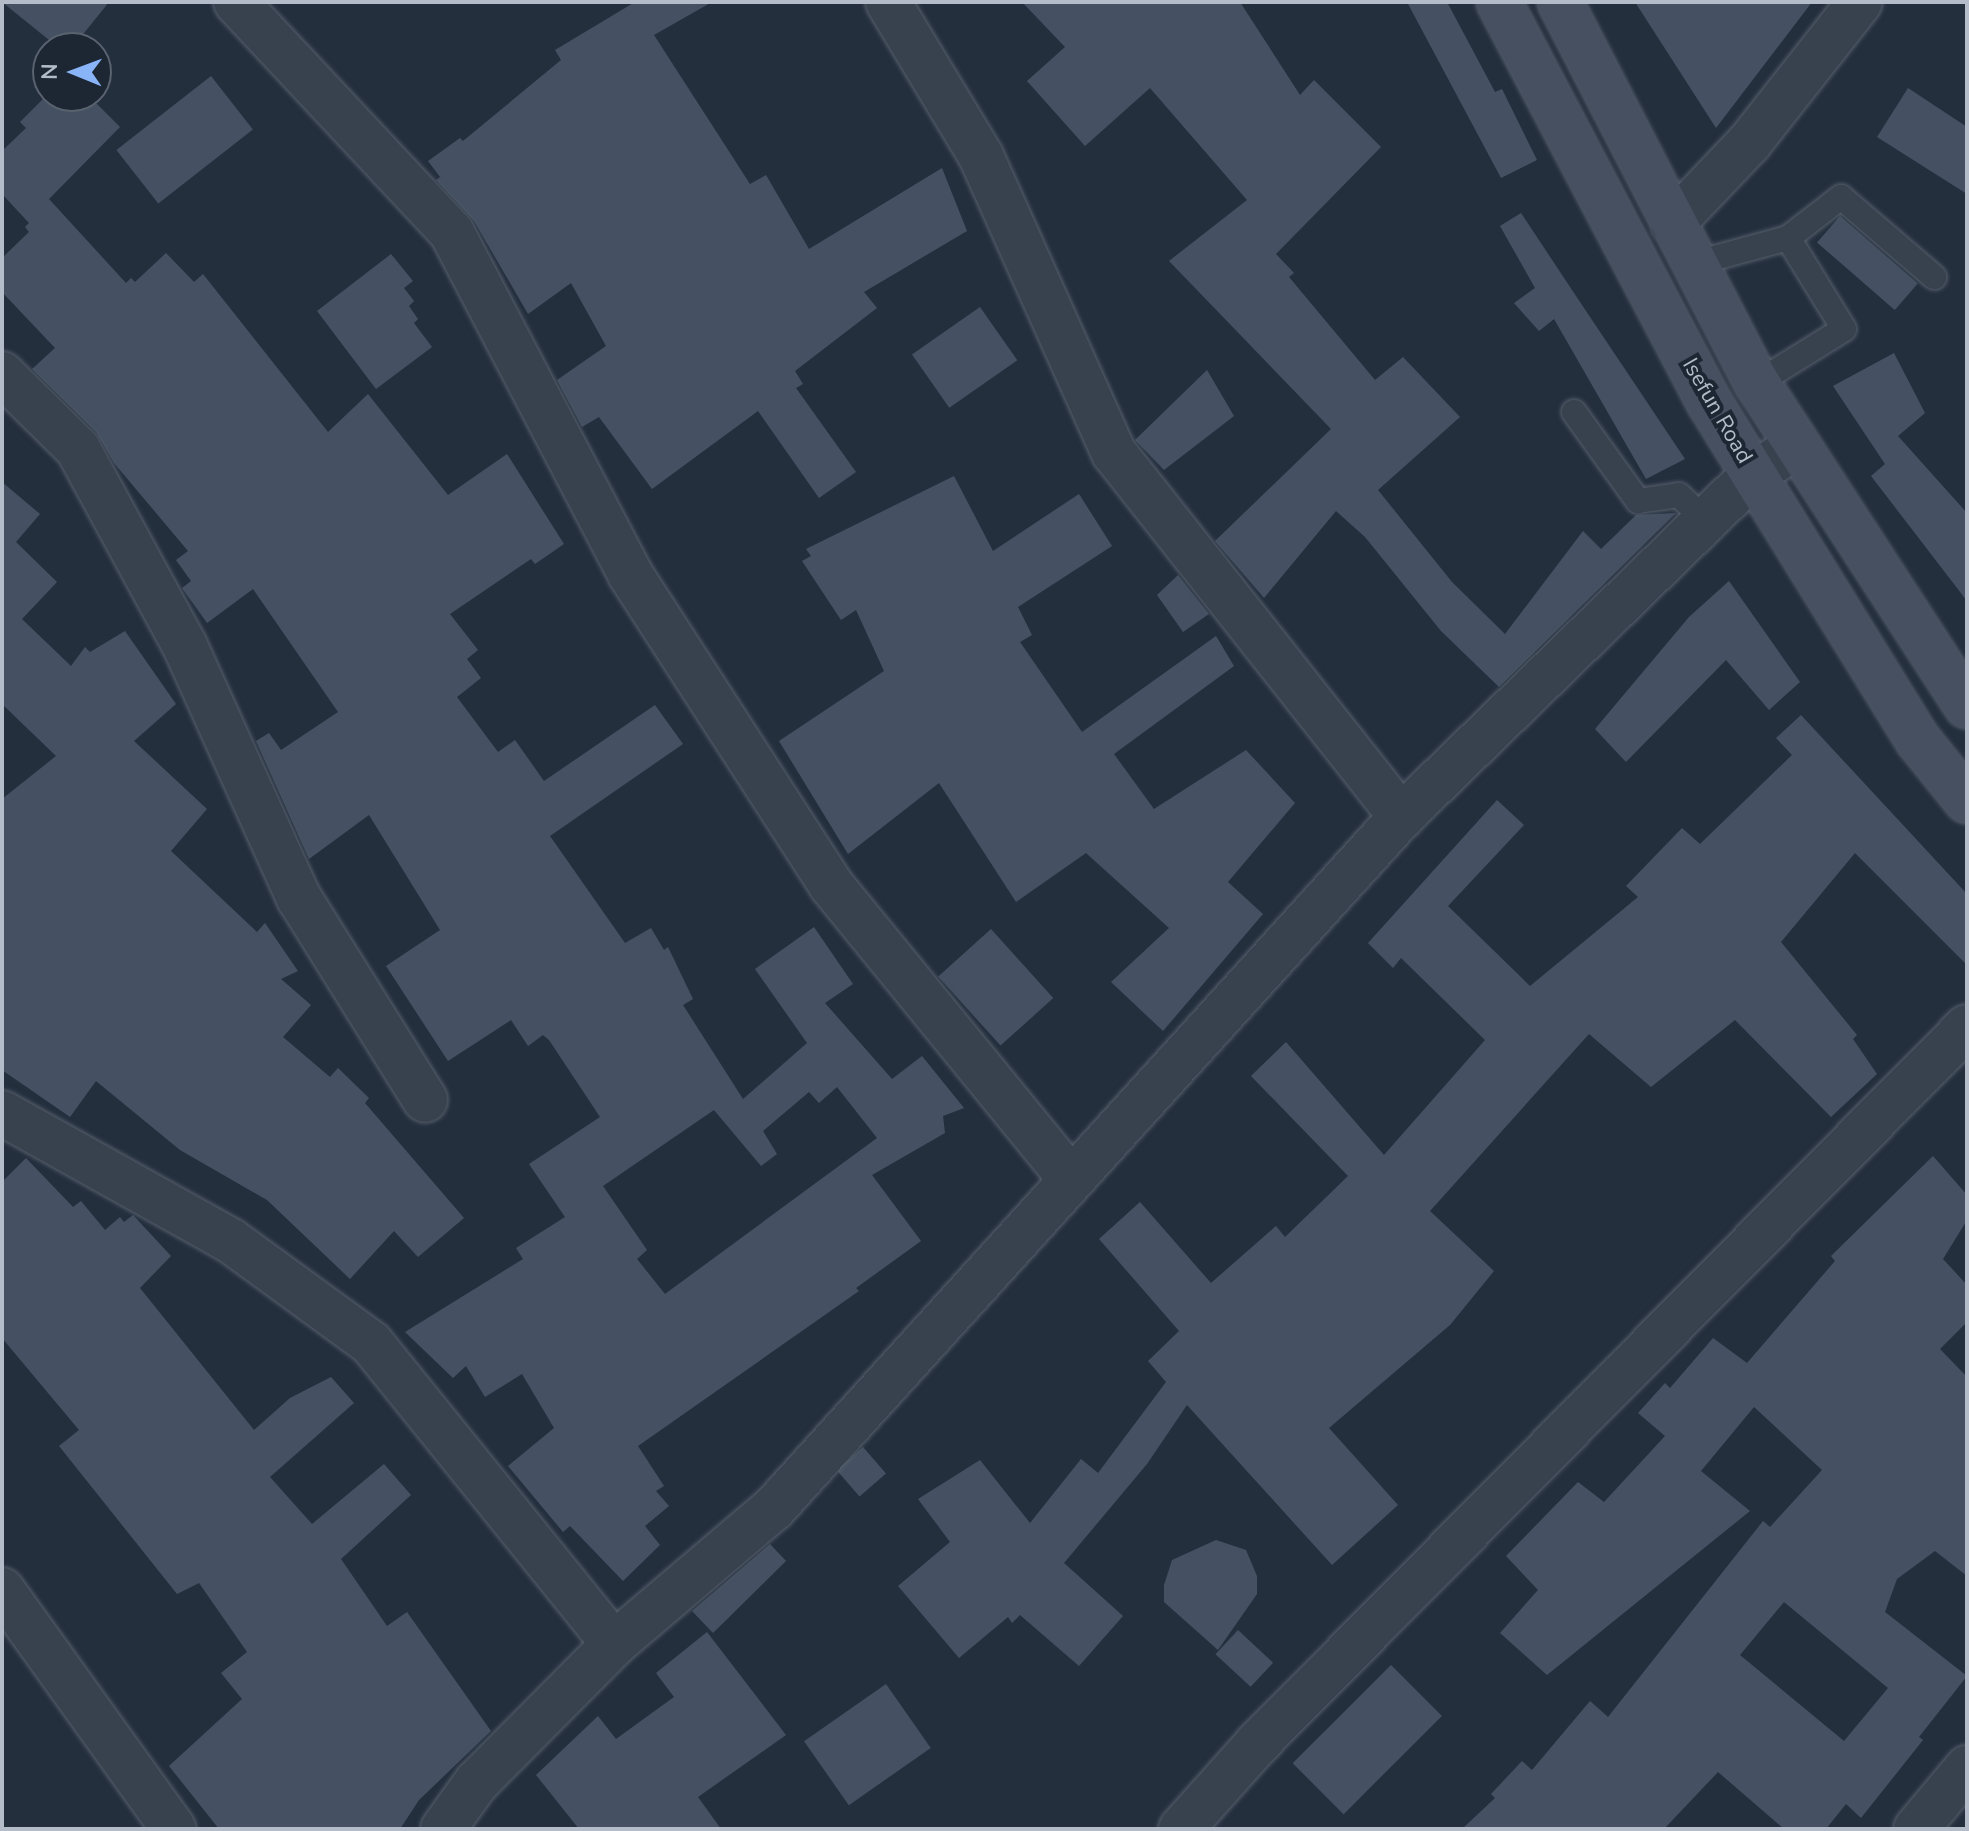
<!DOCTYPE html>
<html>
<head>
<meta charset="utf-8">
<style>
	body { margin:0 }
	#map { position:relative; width:1969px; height:1831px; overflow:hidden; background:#242f3e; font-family:"Nunito Sans",sans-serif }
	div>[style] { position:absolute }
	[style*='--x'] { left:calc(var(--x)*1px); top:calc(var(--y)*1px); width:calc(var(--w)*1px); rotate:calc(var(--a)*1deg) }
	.building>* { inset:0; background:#455162; transform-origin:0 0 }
	.roads { filter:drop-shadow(0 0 2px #565f6c) drop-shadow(0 0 2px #565f6c) }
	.lane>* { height:24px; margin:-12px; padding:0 12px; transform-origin:12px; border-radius:12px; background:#38414e }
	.street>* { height:44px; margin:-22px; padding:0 22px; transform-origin:22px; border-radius:22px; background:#38414e }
	.secondary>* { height:44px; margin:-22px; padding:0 22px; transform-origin:22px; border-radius:22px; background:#465061 }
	span { translate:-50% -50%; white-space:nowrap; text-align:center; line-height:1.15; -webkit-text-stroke:8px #1d2633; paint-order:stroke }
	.street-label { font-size:22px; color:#b4bcc9 }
	.frame { position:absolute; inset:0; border:4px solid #b4bcc9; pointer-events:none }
	.north { position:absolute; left:32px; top:32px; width:80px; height:80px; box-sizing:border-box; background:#1d2633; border:2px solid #59626f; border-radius:50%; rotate:271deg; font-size:22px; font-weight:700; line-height:32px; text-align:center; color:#b4bcc9 }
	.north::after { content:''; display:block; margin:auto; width:28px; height:36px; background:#8ab4f8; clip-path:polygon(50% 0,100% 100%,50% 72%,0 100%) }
</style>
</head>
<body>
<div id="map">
	<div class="building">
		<div style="clip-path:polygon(2px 2px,109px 2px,72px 48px,59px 48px)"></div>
		<div style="clip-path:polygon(635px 2px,712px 2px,654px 35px,750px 184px,766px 175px,809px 249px,942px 168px,967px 231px,864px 292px,877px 308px,795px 371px,803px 384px,796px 388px,856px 472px,819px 498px,758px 411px,652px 489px,599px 417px,582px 427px,557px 380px,606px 346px,571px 283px,528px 314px,474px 221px,436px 180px,440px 177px,428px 161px,460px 138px,463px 141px,561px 60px,555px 50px)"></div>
		<div style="clip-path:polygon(1022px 2px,1240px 2px,1300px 95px,1314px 80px,1381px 147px,1276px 254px,1294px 273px,1289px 277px,1375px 380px,1403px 357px,1460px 417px,1378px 490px,1452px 582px,1505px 634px,1583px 531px,1601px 549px,1636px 515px,1676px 513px,1499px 687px,1441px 631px,1365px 537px,1336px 511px,1264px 598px,1215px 541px,1331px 429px,1169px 261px,1247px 200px,1150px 88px,1085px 146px,1027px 81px,1065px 47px)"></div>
		<div style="clip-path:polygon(1407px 2px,1447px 2px,1495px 92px,1502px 89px,1537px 160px,1501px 178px)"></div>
		<div style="clip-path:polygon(1635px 2px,1812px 2px,1716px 128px)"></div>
		<div style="left:211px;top:76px;width:68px;height:120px;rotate:52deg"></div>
		<div style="clip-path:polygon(1908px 88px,1967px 127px,1967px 194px,1877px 137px)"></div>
		<div style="clip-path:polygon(evenodd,46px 96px,89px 96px,120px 127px,49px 199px,126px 283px,131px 278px,135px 282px,166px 253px,194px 282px,203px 274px,328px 432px,368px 394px,448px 495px,507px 454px,564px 544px,535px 564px,531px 559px,450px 614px,478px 650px,467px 659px,481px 678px,457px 697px,498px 752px,515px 740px,544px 781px,655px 705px,683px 744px,550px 836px,625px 943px,651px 928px,664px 950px,668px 947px,693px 999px,683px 1005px,743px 1099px,807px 1043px,755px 969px,814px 927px,853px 984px,825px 1003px,892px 1079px,922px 1056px,964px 1108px,943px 1116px,945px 1133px,872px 1175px,921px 1241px,856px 1288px,859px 1291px,638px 1446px,664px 1486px,656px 1491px,669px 1506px,645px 1526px,660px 1545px,623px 1581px,570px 1526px,563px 1532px,508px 1466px,554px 1428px,522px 1374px,485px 1397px,466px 1366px,453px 1378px,405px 1332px,523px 1259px,516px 1248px,565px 1217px,529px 1164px,600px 1117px,549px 1040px,543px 1035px,528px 1046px,511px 1020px,448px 1061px,386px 966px,440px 930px,369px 815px,309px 859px,256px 741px,269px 733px,281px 750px,338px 712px,253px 589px,207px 623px,182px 588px,191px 581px,176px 560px,188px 551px,114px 463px,96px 432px,32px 369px,55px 348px,2px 292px,2px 258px,29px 232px,25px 227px,29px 223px,2px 194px,2px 151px,26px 128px,20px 122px,46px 96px,837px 1087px,877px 1138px,665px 1294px,637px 1259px,647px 1250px,603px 1186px,714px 1110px,761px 1166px,777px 1154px,763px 1131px,809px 1092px,819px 1103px,837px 1087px)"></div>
		<div style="clip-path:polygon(1521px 213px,1578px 299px,1685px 459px,1646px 479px,1554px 319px,1539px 331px,1514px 303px,1535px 288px,1500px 226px)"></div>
		<div style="left:1840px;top:216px;width:103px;height:35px;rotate:41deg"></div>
		<div style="clip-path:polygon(391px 254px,413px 281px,404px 288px,414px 301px,409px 306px,418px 319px,414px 323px,432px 347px,376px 389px,317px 311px)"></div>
		<div style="left:980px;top:307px;width:65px;height:83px;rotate:55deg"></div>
		<div style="clip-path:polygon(1894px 353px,1925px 413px,1898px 436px,1967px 513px,1967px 601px,1871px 476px,1885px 464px,1833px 386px)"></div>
		<div style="clip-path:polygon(1207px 370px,1234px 416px,1164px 470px,1135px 440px)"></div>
		<div style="clip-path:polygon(954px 476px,993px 551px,1079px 494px,1112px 546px,1018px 607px,1032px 635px,1020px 642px,1082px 732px,1216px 636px,1234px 666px,1114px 754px,1154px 809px,1246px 750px,1295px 803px,1228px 882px,1263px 914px,1163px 1031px,1111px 982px,1169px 928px,1086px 853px,1016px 902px,939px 783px,848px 854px,779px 741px,884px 671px,856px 610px,841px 620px,802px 561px,811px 556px,806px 549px)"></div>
		<div style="clip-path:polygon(2px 482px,40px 514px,16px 542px,57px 582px,22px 619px,71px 666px,85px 647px,90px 652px,125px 631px,176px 704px,134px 741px,207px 809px,171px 851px,257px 932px,265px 923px,298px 971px,281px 979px,311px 1005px,283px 1037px,330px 1077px,338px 1068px,369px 1098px,365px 1103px,464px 1218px,418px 1257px,394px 1231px,350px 1279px,267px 1200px,180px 1150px,96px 1081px,70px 1117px,2px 1070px,2px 799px,56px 756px,2px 704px)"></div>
		<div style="clip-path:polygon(1178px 575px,1209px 614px,1183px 632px,1157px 595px)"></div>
		<div style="clip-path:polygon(1729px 581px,1800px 682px,1769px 710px,1726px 660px,1626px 762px,1595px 729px,1689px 617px)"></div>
		<div style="clip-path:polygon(1801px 715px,1967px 894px,1967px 965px,1855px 853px,1781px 942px,1857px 1035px,1853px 1039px,1877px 1074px,1831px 1117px,1735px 1020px,1651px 1087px,1589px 1034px,1430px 1211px,1494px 1271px,1450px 1325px,1329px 1428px,1398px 1505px,1332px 1565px,1187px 1405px,1147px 1464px,1064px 1563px,1123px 1616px,1079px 1666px,1020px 1615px,1012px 1623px,1008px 1617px,959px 1658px,898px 1586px,950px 1542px,918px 1499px,980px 1460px,1030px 1523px,1081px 1459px,1098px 1473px,1166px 1382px,1148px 1361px,1179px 1331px,1099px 1239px,1140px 1202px,1211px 1283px,1276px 1226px,1285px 1237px,1348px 1176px,1251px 1076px,1286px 1042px,1384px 1155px,1485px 1040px,1401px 958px,1393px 968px,1368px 943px,1497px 800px,1524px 825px,1448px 906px,1530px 986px,1638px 897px,1626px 886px,1682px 828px,1700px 844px,1792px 755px,1776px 738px)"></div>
		<div style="left:991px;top:929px;width:93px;height:71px;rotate:48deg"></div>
		<div style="clip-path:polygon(evenodd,1933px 1156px,1967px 1195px,1967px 1220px,1943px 1259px,1967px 1285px,1967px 1322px,1940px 1349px,1967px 1377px,1967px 1576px,1935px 1551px,1897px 1579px,1885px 1612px,1967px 1676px,1919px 1737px,1923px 1740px,1861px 1818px,1846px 1804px,1826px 1829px,1784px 1829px,1718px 1772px,1664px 1829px,1462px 1829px,1495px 1798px,1491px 1794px,1522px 1761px,1532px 1770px,1590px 1701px,1608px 1717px,1763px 1521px,1770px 1527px,1822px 1470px,1754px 1407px,1701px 1471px,1750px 1511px,1547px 1675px,1500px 1633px,1538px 1590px,1506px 1556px,1578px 1482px,1604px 1502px,1665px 1436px,1638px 1413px,1665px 1383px,1670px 1388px,1713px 1338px,1747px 1363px,1835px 1261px,1831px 1256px,1933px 1156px,1784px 1602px,1888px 1688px,1844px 1741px,1740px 1655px,1784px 1602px)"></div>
		<div style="clip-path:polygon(26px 1158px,73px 1207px,81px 1201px,105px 1230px,120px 1217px,124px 1222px,133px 1215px,171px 1256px,140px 1288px,254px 1430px,290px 1398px,331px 1377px,354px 1403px,270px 1477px,312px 1524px,384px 1464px,411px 1495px,341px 1559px,387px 1626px,407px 1612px,491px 1731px,419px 1800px,400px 1829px,219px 1829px,169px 1766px,242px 1699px,221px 1673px,247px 1652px,199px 1583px,177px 1594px,59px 1446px,79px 1430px,2px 1338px,2px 1182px)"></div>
		<div style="left:863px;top:1447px;width:35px;height:35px;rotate:49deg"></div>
		<div style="clip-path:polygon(1216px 1540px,1246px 1550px,1257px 1576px,1257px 1594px,1218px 1650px,1164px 1602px,1164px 1585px,1172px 1560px)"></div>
		<div style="clip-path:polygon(770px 1544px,786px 1561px,713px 1633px,692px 1611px)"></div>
		<div style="left:1238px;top:1630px;width:48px;height:33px;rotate:43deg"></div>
		<div style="clip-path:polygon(707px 1632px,786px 1735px,698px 1797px,721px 1829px,579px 1829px,536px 1775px,598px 1716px,616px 1739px,674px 1697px,656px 1673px)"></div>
		<div style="left:1391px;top:1665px;width:72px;height:139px;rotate:45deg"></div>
		<div style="left:886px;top:1684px;width:78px;height:100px;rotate:55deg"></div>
	</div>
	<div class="roads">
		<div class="lane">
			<div style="--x:1696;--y:263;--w:95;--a:-15.2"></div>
			<div style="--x:1788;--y:238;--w:67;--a:-37.7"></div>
			<div style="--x:1841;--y:197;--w:123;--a:40.7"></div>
			<div style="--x:1757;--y:383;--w:102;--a:-31.8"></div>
			<div style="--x:1844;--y:329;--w:107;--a:-121.6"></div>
			<div style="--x:1574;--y:412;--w:110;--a:54.3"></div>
			<div style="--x:1638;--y:501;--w:41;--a:-8.3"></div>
			<div style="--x:1679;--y:495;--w:37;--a:44"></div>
		</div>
		<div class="street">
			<div style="--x:236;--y:2;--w:316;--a:46.9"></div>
			<div style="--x:452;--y:233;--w:385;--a:62.4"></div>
			<div style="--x:630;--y:574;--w:370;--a:57.1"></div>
			<div style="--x:831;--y:885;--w:380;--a:50.8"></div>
			<div style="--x:888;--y:2;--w:180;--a:58.9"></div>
			<div style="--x:981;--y:156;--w:325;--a:65.9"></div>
			<div style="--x:1114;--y:453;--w:464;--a:51.7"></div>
			<div style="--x:1673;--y:223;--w:110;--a:-46.5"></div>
			<div style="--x:1749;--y:143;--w:179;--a:-51.8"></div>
			<div style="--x:2;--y:374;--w:107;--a:44.6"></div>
			<div style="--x:78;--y:449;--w:224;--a:61.5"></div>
			<div style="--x:185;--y:646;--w:277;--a:65.7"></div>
			<div style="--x:299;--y:898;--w:238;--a:58"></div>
			<div style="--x:2;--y:1113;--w:262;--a:29.2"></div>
			<div style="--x:231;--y:1241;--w:173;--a:36.1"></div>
			<div style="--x:371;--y:1343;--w:387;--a:51.1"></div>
			<div style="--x:2;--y:1590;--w:294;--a:54.3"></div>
			<div style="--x:443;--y:1829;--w:57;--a:-54.3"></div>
			<div style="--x:476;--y:1783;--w:196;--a:-45.2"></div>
			<div style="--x:614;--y:1644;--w:210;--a:-40.4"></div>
			<div style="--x:774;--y:1508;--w:933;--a:-47.78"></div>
			<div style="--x:1401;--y:817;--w:492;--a:-44.2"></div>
			<div style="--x:1754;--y:474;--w:49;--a:-33.4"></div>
			<div style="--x:1181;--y:1829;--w:114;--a:-48.2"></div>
			<div style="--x:1257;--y:1744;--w:1009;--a:-45.28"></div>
			<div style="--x:1916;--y:1829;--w:80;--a:-50.1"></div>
		</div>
		<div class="secondary">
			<div style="--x:1499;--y:2;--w:452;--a:62.3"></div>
			<div style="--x:1709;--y:402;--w:397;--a:58.3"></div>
			<div style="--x:1918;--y:740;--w:78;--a:51.2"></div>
			<div style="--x:1560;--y:2;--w:429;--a:62.7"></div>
			<div style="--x:1757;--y:383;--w:385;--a:57"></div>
		</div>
	</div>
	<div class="street-label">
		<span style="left:1717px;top:411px;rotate:60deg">Isefun Road</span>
	</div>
	<div class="frame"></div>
	<div class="north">N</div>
</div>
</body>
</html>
